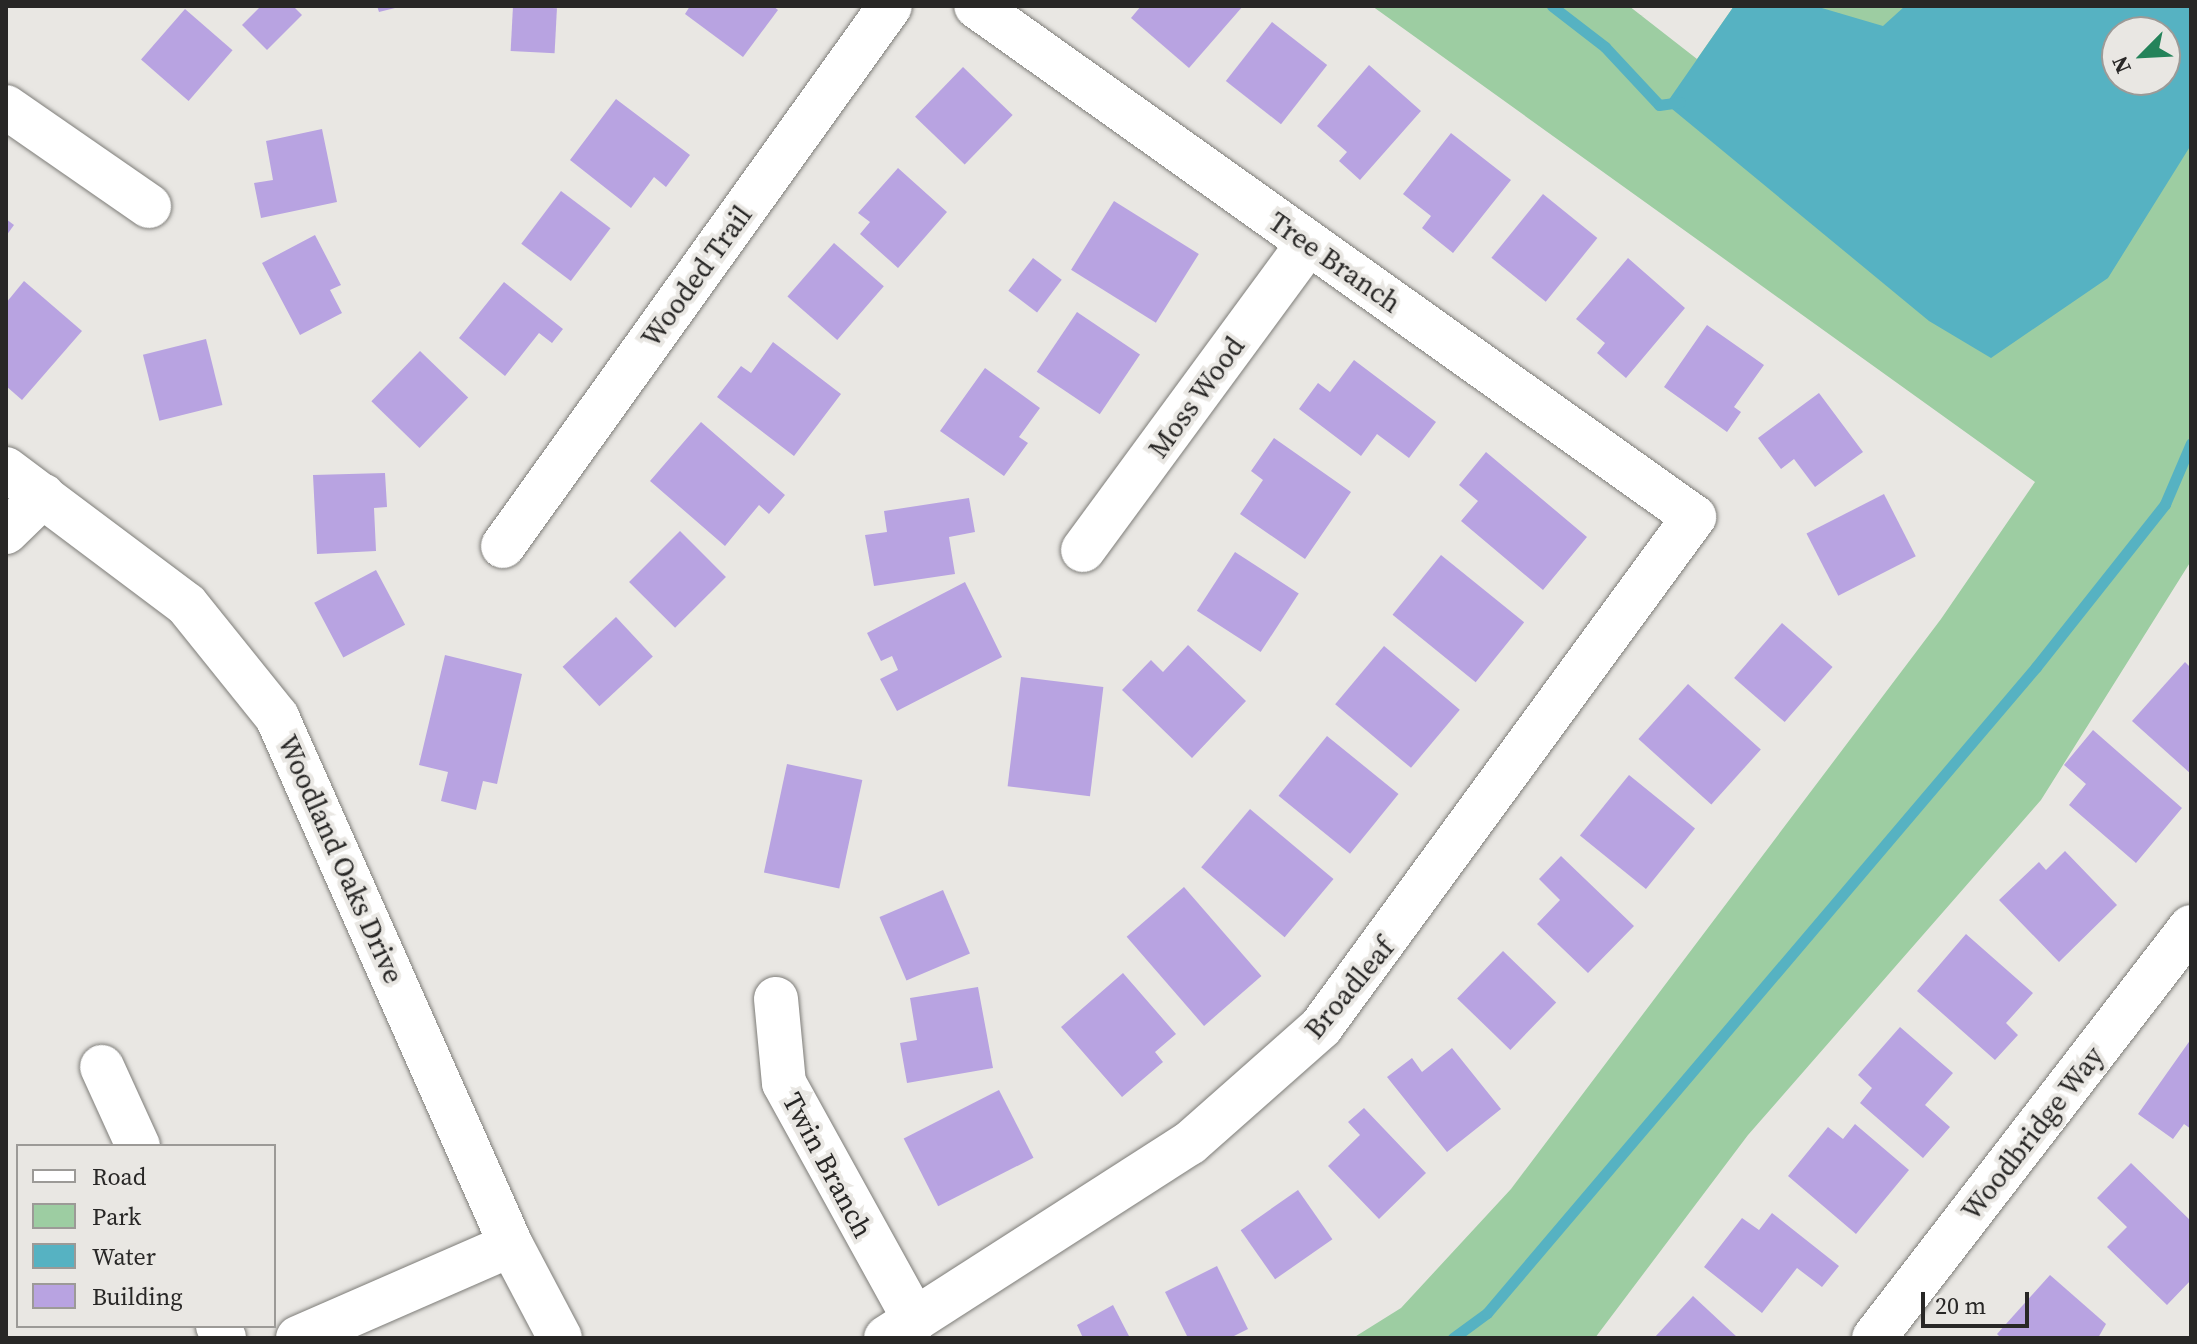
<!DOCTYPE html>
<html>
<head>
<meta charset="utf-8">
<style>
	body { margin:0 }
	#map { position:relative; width:2197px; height:1344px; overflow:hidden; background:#e9e7e3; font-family:"Source Serif 4",serif }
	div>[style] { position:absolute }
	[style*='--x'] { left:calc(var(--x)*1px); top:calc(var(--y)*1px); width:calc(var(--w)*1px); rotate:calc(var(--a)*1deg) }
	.green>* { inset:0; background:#9dcda2 }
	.water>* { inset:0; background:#56b2c2 }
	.stream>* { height:11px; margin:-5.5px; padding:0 5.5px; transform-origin:5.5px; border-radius:5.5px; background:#56b2c2 }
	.building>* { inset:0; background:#b8a3e1; transform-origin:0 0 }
	.roads { filter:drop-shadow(0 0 2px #7e7d79) drop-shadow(0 0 2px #7e7d79) }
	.minor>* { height:44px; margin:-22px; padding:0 22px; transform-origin:22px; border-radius:22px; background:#fff }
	span { translate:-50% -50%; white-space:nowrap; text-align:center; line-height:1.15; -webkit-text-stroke:8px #e9e7e3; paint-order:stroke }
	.street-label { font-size:28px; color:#282726 }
	.frame { position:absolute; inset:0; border:8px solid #282726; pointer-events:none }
	.legend { position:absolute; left:16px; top:1144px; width:260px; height:184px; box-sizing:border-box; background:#e9e7e3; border:2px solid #9c9a97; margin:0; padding:10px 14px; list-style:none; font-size:24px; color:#282726 }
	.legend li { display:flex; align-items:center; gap:16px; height:40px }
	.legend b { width:40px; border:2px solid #9c9a97 }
	.north { position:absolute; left:2101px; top:16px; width:80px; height:80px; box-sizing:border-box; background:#e9e7e3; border:2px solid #9c9a97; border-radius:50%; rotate:246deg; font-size:22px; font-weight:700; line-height:32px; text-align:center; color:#282726 }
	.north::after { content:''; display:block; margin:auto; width:28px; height:36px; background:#24835a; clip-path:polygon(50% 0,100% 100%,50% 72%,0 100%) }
	.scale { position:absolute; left:1921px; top:1292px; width:108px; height:36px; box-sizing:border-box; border:4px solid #282726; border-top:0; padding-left:10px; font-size:24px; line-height:28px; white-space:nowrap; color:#282726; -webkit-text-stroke:6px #e9e7e3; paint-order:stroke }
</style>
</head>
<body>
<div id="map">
	<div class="green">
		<div style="clip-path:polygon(evenodd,1372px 6px,1629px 6px,1697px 59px,1734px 6px,2191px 6px,2191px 561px,2041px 800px,1748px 1135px,1595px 1338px,1353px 1338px,1401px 1308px,1511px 1189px,1941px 619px,2035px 482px,1372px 6px,2117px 32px,2165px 32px,2165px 80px,2117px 80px,2117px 32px)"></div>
	</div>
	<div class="water">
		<div style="clip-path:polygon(evenodd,1734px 6px,1815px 6px,1883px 26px,1905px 6px,2191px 6px,2191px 145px,2108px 278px,1991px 358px,1929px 321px,1666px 104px,1734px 6px,2117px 32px,2165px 32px,2165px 80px,2117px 80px,2117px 32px)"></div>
	</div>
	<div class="stream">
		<div style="--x:1552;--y:6;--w:67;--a:37.7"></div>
		<div style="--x:1605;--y:47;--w:79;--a:47"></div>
		<div style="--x:1659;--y:105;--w:21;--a:-8"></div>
		<div style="--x:1453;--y:1338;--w:42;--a:-36.3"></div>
		<div style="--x:1487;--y:1313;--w:848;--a:-49.64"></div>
		<div style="--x:2036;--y:667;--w:208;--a:-51.6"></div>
		<div style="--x:2165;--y:504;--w:66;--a:-66.9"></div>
	</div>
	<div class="building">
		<div style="clip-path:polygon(261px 6px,293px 6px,302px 15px,267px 50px,242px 25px)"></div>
		<div style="clip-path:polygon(377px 6px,398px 6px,399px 7px,379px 12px)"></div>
		<div style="left:513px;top:6px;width:44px;height:45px;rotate:3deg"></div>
		<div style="clip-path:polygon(690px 6px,773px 6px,778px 10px,743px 57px,685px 14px)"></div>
		<div style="clip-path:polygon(1141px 6px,1243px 6px,1189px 68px,1131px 18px)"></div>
		<div style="left:185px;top:9px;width:63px;height:67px;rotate:41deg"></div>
		<div style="left:1272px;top:22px;width:70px;height:75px;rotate:38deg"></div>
		<div style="clip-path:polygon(1369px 65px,1421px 111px,1360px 180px,1339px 161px,1347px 152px,1317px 126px)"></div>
		<div style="left:963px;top:67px;width:69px;height:69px;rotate:44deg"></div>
		<div style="clip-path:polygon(616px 99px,690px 155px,666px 187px,654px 177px,631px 208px,570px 160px)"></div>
		<div style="clip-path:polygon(322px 129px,337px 202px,261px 218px,254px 183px,273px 180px,266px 141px)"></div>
		<div style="clip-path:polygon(1451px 133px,1511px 180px,1453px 253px,1422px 228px,1431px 216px,1403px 194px)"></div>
		<div style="clip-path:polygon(898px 168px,947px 212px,898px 268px,860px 234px,870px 222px,858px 213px)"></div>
		<div style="left:561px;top:191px;width:62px;height:66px;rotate:37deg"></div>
		<div style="left:1543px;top:194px;width:70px;height:82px;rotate:39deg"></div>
		<div style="left:1114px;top:201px;width:100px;height:81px;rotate:32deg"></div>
		<div style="clip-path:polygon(6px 219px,14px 225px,6px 236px)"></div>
		<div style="clip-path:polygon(315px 235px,341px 285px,330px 290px,342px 313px,300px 335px,262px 263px)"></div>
		<div style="left:834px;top:243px;width:66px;height:71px;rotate:41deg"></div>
		<div style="left:1033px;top:258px;width:36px;height:41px;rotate:37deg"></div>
		<div style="clip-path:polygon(1628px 258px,1685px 308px,1626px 378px,1597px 353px,1605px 343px,1576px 319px)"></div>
		<div style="clip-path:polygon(24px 281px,82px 331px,22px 400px,6px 386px,6px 303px)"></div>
		<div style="clip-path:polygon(504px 282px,563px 329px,552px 343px,539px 333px,505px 376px,459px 338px)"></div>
		<div style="left:1077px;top:312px;width:76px;height:72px;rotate:34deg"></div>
		<div style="clip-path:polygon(1707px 325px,1764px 365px,1734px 407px,1741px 412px,1727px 432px,1664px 387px)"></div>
		<div style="left:206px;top:339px;width:68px;height:65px;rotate:76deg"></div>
		<div style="clip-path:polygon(773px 342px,841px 394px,794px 456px,717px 397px,741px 366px,751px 373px)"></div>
		<div style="left:420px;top:351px;width:67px;height:70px;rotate:44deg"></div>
		<div style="clip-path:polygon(1354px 360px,1436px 422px,1409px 458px,1377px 434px,1361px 456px,1299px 409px,1318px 383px,1330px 392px)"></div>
		<div style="clip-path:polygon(985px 368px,1040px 408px,1019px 437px,1028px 443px,1004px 476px,940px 431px)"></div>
		<div style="clip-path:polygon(1819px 393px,1863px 452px,1815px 487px,1794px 459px,1781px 469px,1758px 438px)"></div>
		<div style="clip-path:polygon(701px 422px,785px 495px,769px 514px,759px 505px,725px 546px,650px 481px)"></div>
		<div style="clip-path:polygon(1274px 438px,1351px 492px,1305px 559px,1240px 514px,1263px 480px,1251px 471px)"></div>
		<div style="clip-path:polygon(1486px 452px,1587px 537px,1543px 590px,1461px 521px,1478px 501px,1459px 485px)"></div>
		<div style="clip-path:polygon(385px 473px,387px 507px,374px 508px,376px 551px,317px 554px,313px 475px)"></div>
		<div style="left:1884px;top:494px;width:70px;height:87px;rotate:63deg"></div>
		<div style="clip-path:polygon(969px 498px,975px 532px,949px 537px,955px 574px,874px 586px,865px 535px,887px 532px,884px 511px)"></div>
		<div style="left:680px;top:531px;width:65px;height:72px;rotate:45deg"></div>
		<div style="left:1235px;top:552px;width:76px;height:70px;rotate:33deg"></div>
		<div style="left:1441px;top:555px;width:107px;height:77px;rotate:39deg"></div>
		<div style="left:376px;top:570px;width:62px;height:70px;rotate:62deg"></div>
		<div style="clip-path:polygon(965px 582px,1002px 657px,897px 711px,880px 679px,898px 670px,892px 656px,881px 661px,867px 633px)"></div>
		<div style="left:616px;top:617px;width:54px;height:73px;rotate:47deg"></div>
		<div style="left:1782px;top:623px;width:67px;height:73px;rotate:41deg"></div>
		<div style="clip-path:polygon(1188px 645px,1246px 701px,1192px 758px,1122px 690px,1151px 660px,1163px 672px)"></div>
		<div style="left:1384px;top:646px;width:99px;height:76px;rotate:40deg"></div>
		<div style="clip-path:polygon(445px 655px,522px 674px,497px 784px,483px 781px,476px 810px,441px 801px,448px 772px,419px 765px)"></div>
		<div style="clip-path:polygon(2185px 662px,2191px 668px,2191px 774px,2132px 721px)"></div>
		<div style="left:1021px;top:677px;width:83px;height:110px;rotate:7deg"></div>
		<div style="left:1688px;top:684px;width:98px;height:74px;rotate:42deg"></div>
		<div style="clip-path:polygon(2093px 730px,2182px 808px,2136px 863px,2069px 805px,2086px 784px,2064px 765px)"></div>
		<div style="left:1327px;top:736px;width:92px;height:77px;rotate:39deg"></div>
		<div style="left:787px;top:764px;width:77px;height:111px;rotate:12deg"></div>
		<div style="left:1629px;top:775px;width:85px;height:78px;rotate:39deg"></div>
		<div style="left:1250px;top:809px;width:109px;height:76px;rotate:40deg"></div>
		<div style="clip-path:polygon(2065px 851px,2117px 905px,2059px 962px,1999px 900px,2039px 862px,2046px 870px)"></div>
		<div style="clip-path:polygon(1561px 856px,1634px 926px,1588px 973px,1537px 924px,1560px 900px,1539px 879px)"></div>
		<div style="left:1184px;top:887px;width:118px;height:76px;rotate:49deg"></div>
		<div style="left:943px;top:890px;width:69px;height:69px;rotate:67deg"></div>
		<div style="clip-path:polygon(1966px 934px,2033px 993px,2006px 1023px,2018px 1035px,1995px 1060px,1917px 991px)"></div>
		<div style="left:1503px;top:951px;width:74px;height:66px;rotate:44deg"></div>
		<div style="clip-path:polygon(1123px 973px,1176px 1034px,1155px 1052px,1163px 1062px,1122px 1097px,1061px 1027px)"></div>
		<div style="clip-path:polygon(978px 987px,993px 1068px,907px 1083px,900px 1043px,917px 1040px,910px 998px)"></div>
		<div style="clip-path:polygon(1900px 1027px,1953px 1073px,1925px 1105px,1950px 1127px,1923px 1158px,1860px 1103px,1872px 1088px,1858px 1075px)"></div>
		<div style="clip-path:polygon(2191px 1039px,2191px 1129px,2184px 1124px,2173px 1139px,2138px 1114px)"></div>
		<div style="clip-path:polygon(1452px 1048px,1501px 1109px,1447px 1152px,1387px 1077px,1412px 1058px,1422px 1072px)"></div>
		<div style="left:999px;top:1090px;width:76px;height:107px;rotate:63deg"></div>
		<div style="clip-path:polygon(1364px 1108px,1426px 1173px,1379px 1219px,1328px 1166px,1360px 1135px,1348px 1122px)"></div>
		<div style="clip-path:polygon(1855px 1124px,1909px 1170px,1856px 1234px,1788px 1176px,1828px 1127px,1843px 1139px)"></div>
		<div style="clip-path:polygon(2131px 1163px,2191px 1221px,2191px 1280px,2167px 1305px,2107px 1247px,2127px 1227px,2097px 1198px)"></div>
		<div style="left:1298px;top:1190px;width:60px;height:70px;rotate:55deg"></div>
		<div style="clip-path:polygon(1772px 1213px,1839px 1266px,1822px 1287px,1797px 1268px,1762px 1313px,1704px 1267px,1742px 1218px,1759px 1230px)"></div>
		<div style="clip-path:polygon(1217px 1266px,1248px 1329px,1230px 1338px,1188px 1338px,1165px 1292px)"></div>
		<div style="clip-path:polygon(2050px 1275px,2106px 1324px,2098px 1338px,2001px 1338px,1997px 1334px)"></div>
		<div style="clip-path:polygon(1693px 1296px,1738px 1338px,1654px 1338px)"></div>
		<div style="clip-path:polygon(1113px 1305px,1130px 1338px,1083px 1338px,1077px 1325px)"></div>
	</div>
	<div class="roads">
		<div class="minor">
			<div style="--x:6;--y:107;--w:174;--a:34.7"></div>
			<div style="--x:6;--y:469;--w:226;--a:36.9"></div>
			<div style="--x:187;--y:605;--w:144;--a:51.2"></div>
			<div style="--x:277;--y:717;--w:578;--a:66.1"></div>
			<div style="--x:511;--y:1245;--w:105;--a:62.2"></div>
			<div style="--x:6;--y:532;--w:52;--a:-44.2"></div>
			<div style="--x:503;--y:546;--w:664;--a:-54.37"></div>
			<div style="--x:1083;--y:550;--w:380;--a:-53.7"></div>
			<div style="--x:776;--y:999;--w:84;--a:84.6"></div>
			<div style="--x:784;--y:1083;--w:271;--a:61.1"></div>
			<div style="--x:102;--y:1067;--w:87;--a:65.5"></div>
			<div style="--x:218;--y:1326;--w:13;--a:63"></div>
			<div style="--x:298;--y:1338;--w:232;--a:-23.6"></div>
			<div style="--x:886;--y:1338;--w:361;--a:-32.7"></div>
			<div style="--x:1190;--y:1143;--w:175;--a:-41.5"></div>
			<div style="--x:1321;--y:1027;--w:632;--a:-53.82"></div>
			<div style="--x:1694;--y:517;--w:881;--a:-144.56"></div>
			<div style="--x:1874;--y:1338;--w:519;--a:-52.36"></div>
		</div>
	</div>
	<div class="street-label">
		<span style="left:1335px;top:262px;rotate:35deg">Tree Branch</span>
		<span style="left:696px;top:276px;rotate:-54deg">Wooded Trail</span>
		<span style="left:1196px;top:397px;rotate:-54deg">Moss Wood</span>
		<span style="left:341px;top:859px;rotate:66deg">Woodland Oaks Drive</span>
		<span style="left:1349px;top:988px;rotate:-50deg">Broadleaf</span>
		<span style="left:2032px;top:1133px;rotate:-52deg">Woodbridge Way</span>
		<span style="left:828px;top:1165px;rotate:62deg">Twin Branch</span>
	</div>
	<div class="frame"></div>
	<ul class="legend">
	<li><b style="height:10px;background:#fff"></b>Road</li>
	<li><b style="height:22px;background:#9dcda2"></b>Park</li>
	<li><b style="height:22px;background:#56b2c2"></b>Water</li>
	<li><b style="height:22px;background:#b8a3e1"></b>Building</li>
	</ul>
	<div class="north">N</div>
	<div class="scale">20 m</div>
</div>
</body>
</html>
